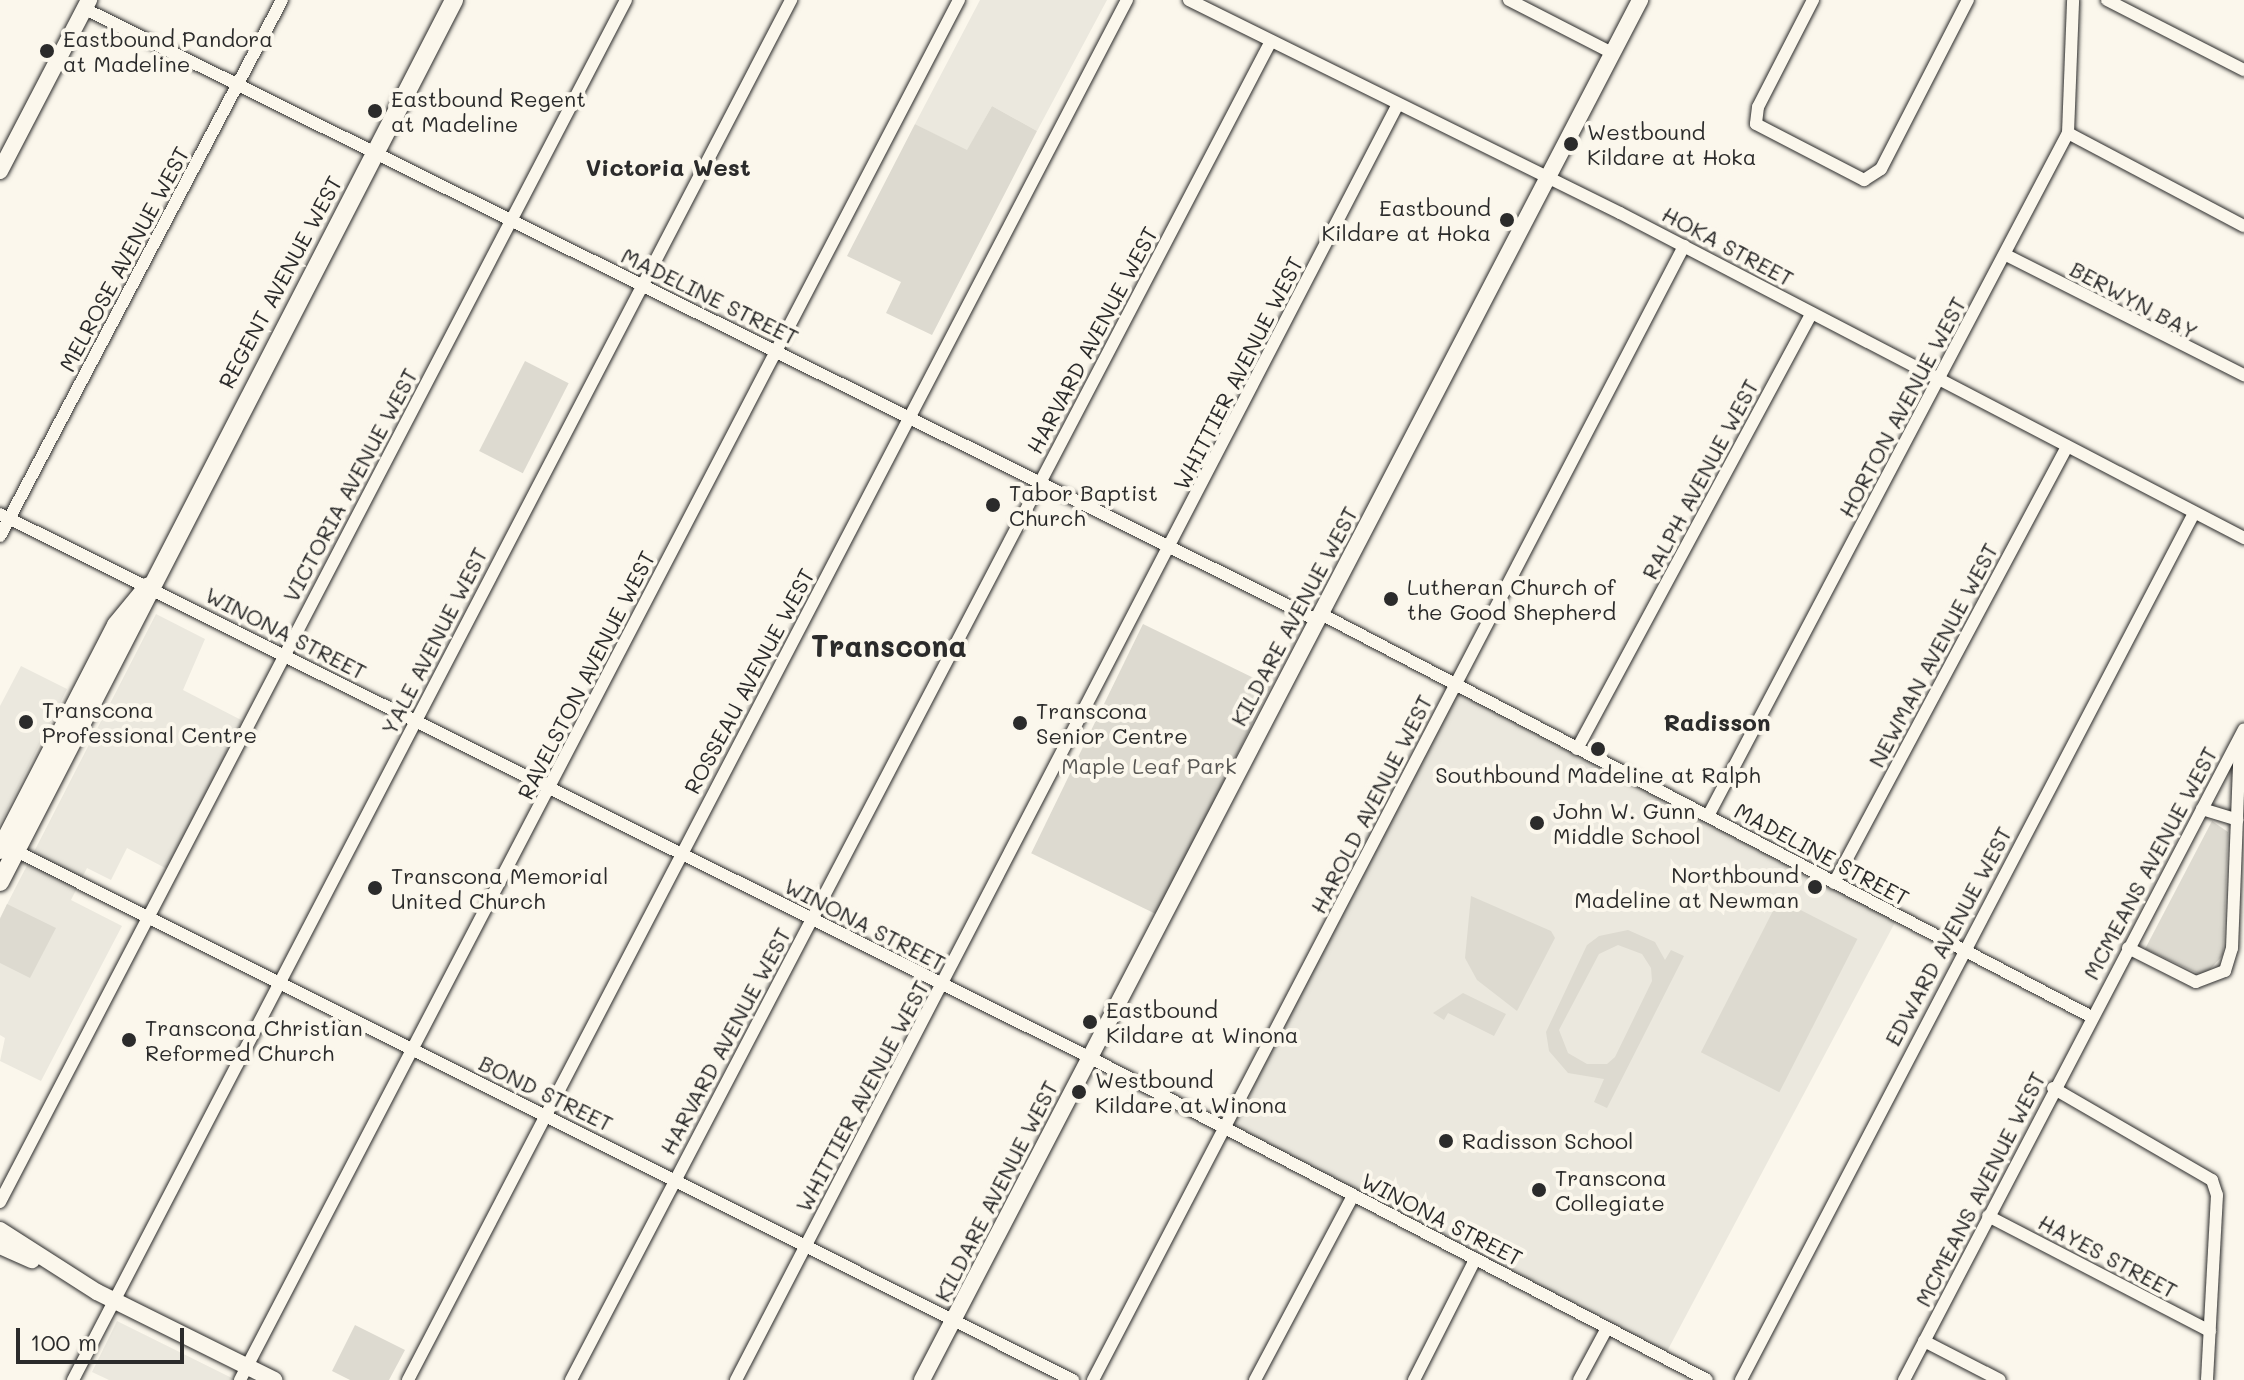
<!DOCTYPE html>
<html>
<head>
<meta charset="utf-8">
<style>
	body { margin:0 }
	#map { position:relative; width:2244px; height:1380px; overflow:hidden; background:#fbf7ec; font-family:Mali,sans-serif }
	div>[style] { position:absolute }
	[style*='--x'] { left:calc(var(--x)*1px); top:calc(var(--y)*1px); width:calc(var(--w)*1px); rotate:calc(var(--a)*1deg) }
	.built>* { inset:0; background:#ebe8de; transform-origin:0 0 }
	.green>* { inset:0; background:#dddad0; transform-origin:0 0 }
	.roads { filter:drop-shadow(0 0 2px #2b2b2b) drop-shadow(0 0 2px #2b2b2b) }
	.minor>* { height:12px; margin:-6px; padding:0 6px; transform-origin:6px; border-radius:6px; background:#fbf7ec }
	.tertiary>* { height:16px; margin:-8px; padding:0 8px; transform-origin:8px; border-radius:8px; background:#fbf7ec }
	.secondary>* { height:18px; margin:-9px; padding:0 9px; transform-origin:9px; border-radius:9px; background:#fbf7ec }
	.dots>* { width:22px; height:22px; translate:-50% -50%; box-sizing:border-box; border:4px solid #fbf7ec; border-radius:50% }
	span { translate:-50% -50%; white-space:nowrap; text-align:center; line-height:1.15; -webkit-text-stroke:8px #fbf7ec; paint-order:stroke }
	.poi-label { font-size:22px; color:#2b2b2b }
	.left { translate:0 -50%; text-align:left }
	.right { translate:-100% -50%; text-align:right }
	.street-label { font-size:22px; color:#2b2b2b }
	.park-label { font-size:22px; color:#585754 }
	.neighbourhood-label { font-size:24px; color:#2b2b2b; font-weight:700 }
	.district-label { font-size:30px; color:#2b2b2b; font-weight:700 }
	.scale { position:absolute; left:16px; top:1328px; width:168px; height:36px; box-sizing:border-box; border:4px solid #2b2b2b; border-top:0; padding-left:10px; font-size:24px; line-height:28px; white-space:nowrap; color:#2b2b2b; -webkit-text-stroke:6px #fbf7ec; paint-order:stroke }
</style>
</head>
<body>
<div id="map">
	<div class="built">
		<div style="clip-path:polygon(980px 0,1107px 0,1037px 131px,992px 106px,967px 151px,915px 124px)"></div>
		<div style="clip-path:polygon(156px 614px,205px 639px,183px 690px,245px 722px,171px 871px,127px 848px,111px 880px,87px 868px,71px 900px,122px 926px,41px 1081px,0 1061px,5px 1038px,0 1035px,0 918px)"></div>
		<div style="clip-path:polygon(21px 666px,67px 689px,0 824px,0 706px)"></div>
		<div style="left:1455px;top:685px;width:500px;height:498px;rotate:28deg"></div>
		<div style="clip-path:polygon(117px 1321px,236px 1380px,109px 1380px,92px 1372px)"></div>
	</div>
	<div class="green">
		<div style="clip-path:polygon(992px 106px,1037px 131px,932px 335px,886px 313px,901px 282px,847px 256px,915px 124px,967px 150px)"></div>
		<div style="left:525px;top:361px;width:49px;height:101px;rotate:27deg"></div>
		<div style="left:1143px;top:624px;width:142px;height:255px;rotate:26deg"></div>
		<div style="clip-path:polygon(2212px 821px,2228px 832px,2223px 955px,2204px 976px,2145px 949px)"></div>
		<div style="clip-path:polygon(1471px 896px,1551px 931px,1555px 938px,1517px 1011px,1477px 980px,1465px 958px)"></div>
		<div style="left:1779px;top:899px;width:88px;height:172px;rotate:27deg"></div>
		<div style="clip-path:polygon(7px 904px,56px 928px,30px 978px,0 963px,0 919px)"></div>
		<div style="clip-path:polygon(evenodd,1628px 930px,1655px 942px,1665px 960px,1671px 950px,1684px 956px,1607px 1108px,1594px 1102px,1604px 1079px,1568px 1073px,1549px 1051px,1546px 1032px,1587px 945px,1599px 936px,1628px 930px,1618px 945px,1642px 954px,1651px 968px,1652px 981px,1615px 1057px,1607px 1064px,1587px 1064px,1568px 1053px,1559px 1030px,1599px 954px,1618px 945px)"></div>
		<div style="clip-path:polygon(1463px 993px,1506px 1014px,1494px 1036px,1448px 1013px,1444px 1020px,1433px 1013px)"></div>
		<div style="clip-path:polygon(355px 1325px,405px 1350px,389px 1380px,350px 1380px,332px 1371px)"></div>
	</div>
	<div class="roads">
		<div class="minor">
			<div style="--x:1189;--y:0;--w:481;--a:26.3"></div>
			<div style="--x:1620;--y:213;--w:704;--a:27.51"></div>
			<div style="--x:1509;--y:0;--w:116;--a:27.2"></div>
			<div style="--x:1813;--y:0;--w:120;--a:117.2"></div>
			<div style="--x:1758;--y:107;--w:17;--a:97"></div>
			<div style="--x:1756;--y:124;--w:122;--a:27.4"></div>
			<div style="--x:1864;--y:180;--w:20;--a:-33"></div>
			<div style="--x:1881;--y:169;--w:190;--a:-62.8"></div>
			<div style="--x:2107;--y:0;--w:154;--a:27.1"></div>
			<div style="--x:85;--y:9;--w:1375;--a:26.38"></div>
			<div style="--x:2068;--y:133;--w:199;--a:27.9"></div>
			<div style="--x:2006;--y:255;--w:267;--a:26.8"></div>
			<div style="--x:0;--y:514;--w:1217;--a:26.5"></div>
			<div style="--x:1089;--y:1057;--w:697;--a:27.59"></div>
			<div style="--x:0;--y:536;--w:606;--a:-62.25"></div>
			<div style="--x:1321;--y:614;--w:870;--a:27.6"></div>
			<div style="--x:1577;--y:749;--w:495;--a:-61.7"></div>
			<div style="--x:2202;--y:809;--w:37;--a:17"></div>
			<div style="--x:1708;--y:816;--w:772;--a:-62.21"></div>
			<div style="--x:2068;--y:133;--w:133;--a:-87.8"></div>
			<div style="--x:10;--y:848;--w:1189;--a:26.59"></div>
			<div style="--x:1834;--y:883;--w:495;--a:-61.9"></div>
			<div style="--x:2128;--y:948;--w:76;--a:26.6"></div>
			<div style="--x:2196;--y:982;--w:31;--a:-21"></div>
			<div style="--x:2225;--y:971;--w:24;--a:-73"></div>
			<div style="--x:2232;--y:948;--w:209;--a:-87.8"></div>
			<div style="--x:2053;--y:1088;--w:184;--a:30.1"></div>
			<div style="--x:2212;--y:1180;--w:16;--a:72"></div>
			<div style="--x:2217;--y:1195;--w:185;--a:93.1"></div>
			<div style="--x:0;--y:1202;--w:1355;--a:-62.49"></div>
			<div style="--x:1988;--y:1216;--w:250;--a:27.4"></div>
			<div style="--x:1924;--y:1341;--w:85;--a:27.2"></div>
			<div style="--x:73;--y:1380;--w:1556;--a:-62.51"></div>
			<div style="--x:240;--y:1380;--w:1556;--a:-62.48"></div>
			<div style="--x:408;--y:1380;--w:1556;--a:-62.48"></div>
			<div style="--x:571;--y:1380;--w:1511;--a:-62.4"></div>
			<div style="--x:736;--y:1380;--w:1435;--a:-62.58"></div>
			<div style="--x:1093;--y:1380;--w:1279;--a:-62.47"></div>
			<div style="--x:1255;--y:1380;--w:208;--a:-62"></div>
			<div style="--x:1414;--y:1380;--w:135;--a:-63.1"></div>
			<div style="--x:1579;--y:1380;--w:59;--a:-61.7"></div>
			<div style="--x:1741;--y:1380;--w:978;--a:-62.41"></div>
			<div style="--x:1904;--y:1380;--w:734;--a:-62.42"></div>
		</div>
		<div class="tertiary">
			<div style="--x:0;--y:171;--w:193;--a:-62.5"></div>
			<div style="--x:0;--y:1230;--w:115;--a:32.6"></div>
			<div style="--x:97;--y:1292;--w:198;--a:26.4"></div>
			<div style="--x:0;--y:1246;--w:35;--a:24"></div>
			<div style="--x:922;--y:1380;--w:1556;--a:-62.51"></div>
		</div>
		<div class="secondary">
			<div style="--x:0;--y:850;--w:253;--a:-62.7"></div>
			<div style="--x:116;--y:625;--w:50;--a:-50.6"></div>
			<div style="--x:0;--y:882;--w:992;--a:-62.76"></div>
		</div>
	</div>
	<div class="dots">
		<div style="left:47px;top:51px;background:#2b2b2b"></div>
		<div style="left:375px;top:111px;background:#2b2b2b"></div>
		<div style="left:1571px;top:144px;background:#2b2b2b"></div>
		<div style="left:1507px;top:220px;background:#2b2b2b"></div>
		<div style="left:993px;top:505px;background:#2b2b2b"></div>
		<div style="left:1391px;top:599px;background:#2b2b2b"></div>
		<div style="left:26px;top:722px;background:#2b2b2b"></div>
		<div style="left:1020px;top:723px;background:#2b2b2b"></div>
		<div style="left:1598px;top:749px;background:#2b2b2b"></div>
		<div style="left:1537px;top:823px;background:#2b2b2b"></div>
		<div style="left:1815px;top:887px;background:#2b2b2b"></div>
		<div style="left:375px;top:888px;background:#2b2b2b"></div>
		<div style="left:1090px;top:1022px;background:#2b2b2b"></div>
		<div style="left:129px;top:1040px;background:#2b2b2b"></div>
		<div style="left:1079px;top:1092px;background:#2b2b2b"></div>
		<div style="left:1446px;top:1141px;background:#2b2b2b"></div>
		<div style="left:1539px;top:1190px;background:#2b2b2b"></div>
	</div>
	<div class="poi-label">
		<span class="left" style="left:63px;top:51px">Eastbound Pandora<br>at Madeline</span>
		<span class="left" style="left:391px;top:111px">Eastbound Regent<br>at Madeline</span>
		<span class="left" style="left:1587px;top:144px">Westbound<br>Kildare at Hoka</span>
		<span class="right" style="left:1491px;top:220px">Eastbound<br>Kildare at Hoka</span>
		<span class="left" style="left:1009px;top:505px">Tabor Baptist<br>Church</span>
		<span class="left" style="left:1407px;top:599px">Lutheran Church of<br>the Good Shepherd</span>
		<span class="left" style="left:42px;top:722px">Transcona<br>Professional Centre</span>
		<span class="left" style="left:1036px;top:723px">Transcona<br>Senior Centre</span>
		<span style="left:1598px;top:775px">Southbound Madeline at Ralph</span>
		<span class="left" style="left:1553px;top:823px">John W. Gunn<br>Middle School</span>
		<span class="right" style="left:1799px;top:887px">Northbound<br>Madeline at Newman</span>
		<span class="left" style="left:391px;top:888px">Transcona Memorial<br>United Church</span>
		<span class="left" style="left:1106px;top:1022px">Eastbound<br>Kildare at Winona</span>
		<span class="left" style="left:145px;top:1040px">Transcona Christian<br>Reformed Church</span>
		<span class="left" style="left:1095px;top:1092px">Westbound<br>Kildare at Winona</span>
		<span class="left" style="left:1462px;top:1141px">Radisson School</span>
		<span class="left" style="left:1555px;top:1190px">Transcona<br>Collegiate</span>
	</div>
	<div class="street-label">
		<span style="left:1728px;top:246px;rotate:28deg">HOKA STREET</span>
		<span style="left:124px;top:259px;rotate:-62deg">MELROSE AVENUE WEST</span>
		<span style="left:280px;top:282px;rotate:-62deg">REGENT AVENUE WEST</span>
		<span style="left:710px;top:296px;rotate:26deg">MADELINE STREET</span>
		<span style="left:2134px;top:300px;rotate:28deg">BERWYN BAY</span>
		<span style="left:1092px;top:340px;rotate:-62deg">HARVARD AVENUE WEST</span>
		<span style="left:1238px;top:373px;rotate:-63deg">WHITTIER AVENUE WEST</span>
		<span style="left:1902px;top:407px;rotate:-62deg">HORTON AVENUE WEST</span>
		<span style="left:1700px;top:479px;rotate:-62deg">RALPH AVENUE WEST</span>
		<span style="left:350px;top:485px;rotate:-62deg">VICTORIA AVENUE WEST</span>
		<span style="left:1294px;top:616px;rotate:-62deg">KILDARE AVENUE WEST</span>
		<span style="left:286px;top:633px;rotate:27deg">WINONA STREET</span>
		<span style="left:434px;top:641px;rotate:-63deg">YALE AVENUE WEST</span>
		<span style="left:1933px;top:655px;rotate:-62deg">NEWMAN AVENUE WEST</span>
		<span style="left:586px;top:675px;rotate:-63deg">RAVELSTON AVENUE WEST</span>
		<span style="left:749px;top:681px;rotate:-62deg">ROSSEAU AVENUE WEST</span>
		<span style="left:1371px;top:804px;rotate:-63deg">HAROLD AVENUE WEST</span>
		<span style="left:1822px;top:854px;rotate:28deg">MADELINE STREET</span>
		<span style="left:2150px;top:863px;rotate:-62deg">MCMEANS AVENUE WEST</span>
		<span style="left:865px;top:924px;rotate:27deg">WINONA STREET</span>
		<span style="left:1948px;top:936px;rotate:-62deg">EDWARD AVENUE WEST</span>
		<span style="left:725px;top:1041px;rotate:-62deg">HARVARD AVENUE WEST</span>
		<span style="left:546px;top:1093px;rotate:26deg">BOND STREET</span>
		<span style="left:862px;top:1096px;rotate:-62deg">WHITTIER AVENUE WEST</span>
		<span style="left:1980px;top:1189px;rotate:-63deg">MCMEANS AVENUE WEST</span>
		<span style="left:996px;top:1191px;rotate:-63deg">KILDARE AVENUE WEST</span>
		<span style="left:1442px;top:1219px;rotate:27deg">WINONA STREET</span>
		<span style="left:2108px;top:1256px;rotate:28deg">HAYES STREET</span>
	</div>
	<div class="park-label">
		<span style="left:1149px;top:766px">Maple Leaf Park</span>
	</div>
	<div class="neighbourhood-label">
		<span style="left:668px;top:167px">Victoria West</span>
		<span style="left:1717px;top:722px">Radisson</span>
	</div>
	<div class="district-label">
		<span style="left:889px;top:645px">Transcona</span>
	</div>
	<div class="scale">100 m</div>
</div>
</body>
</html>
